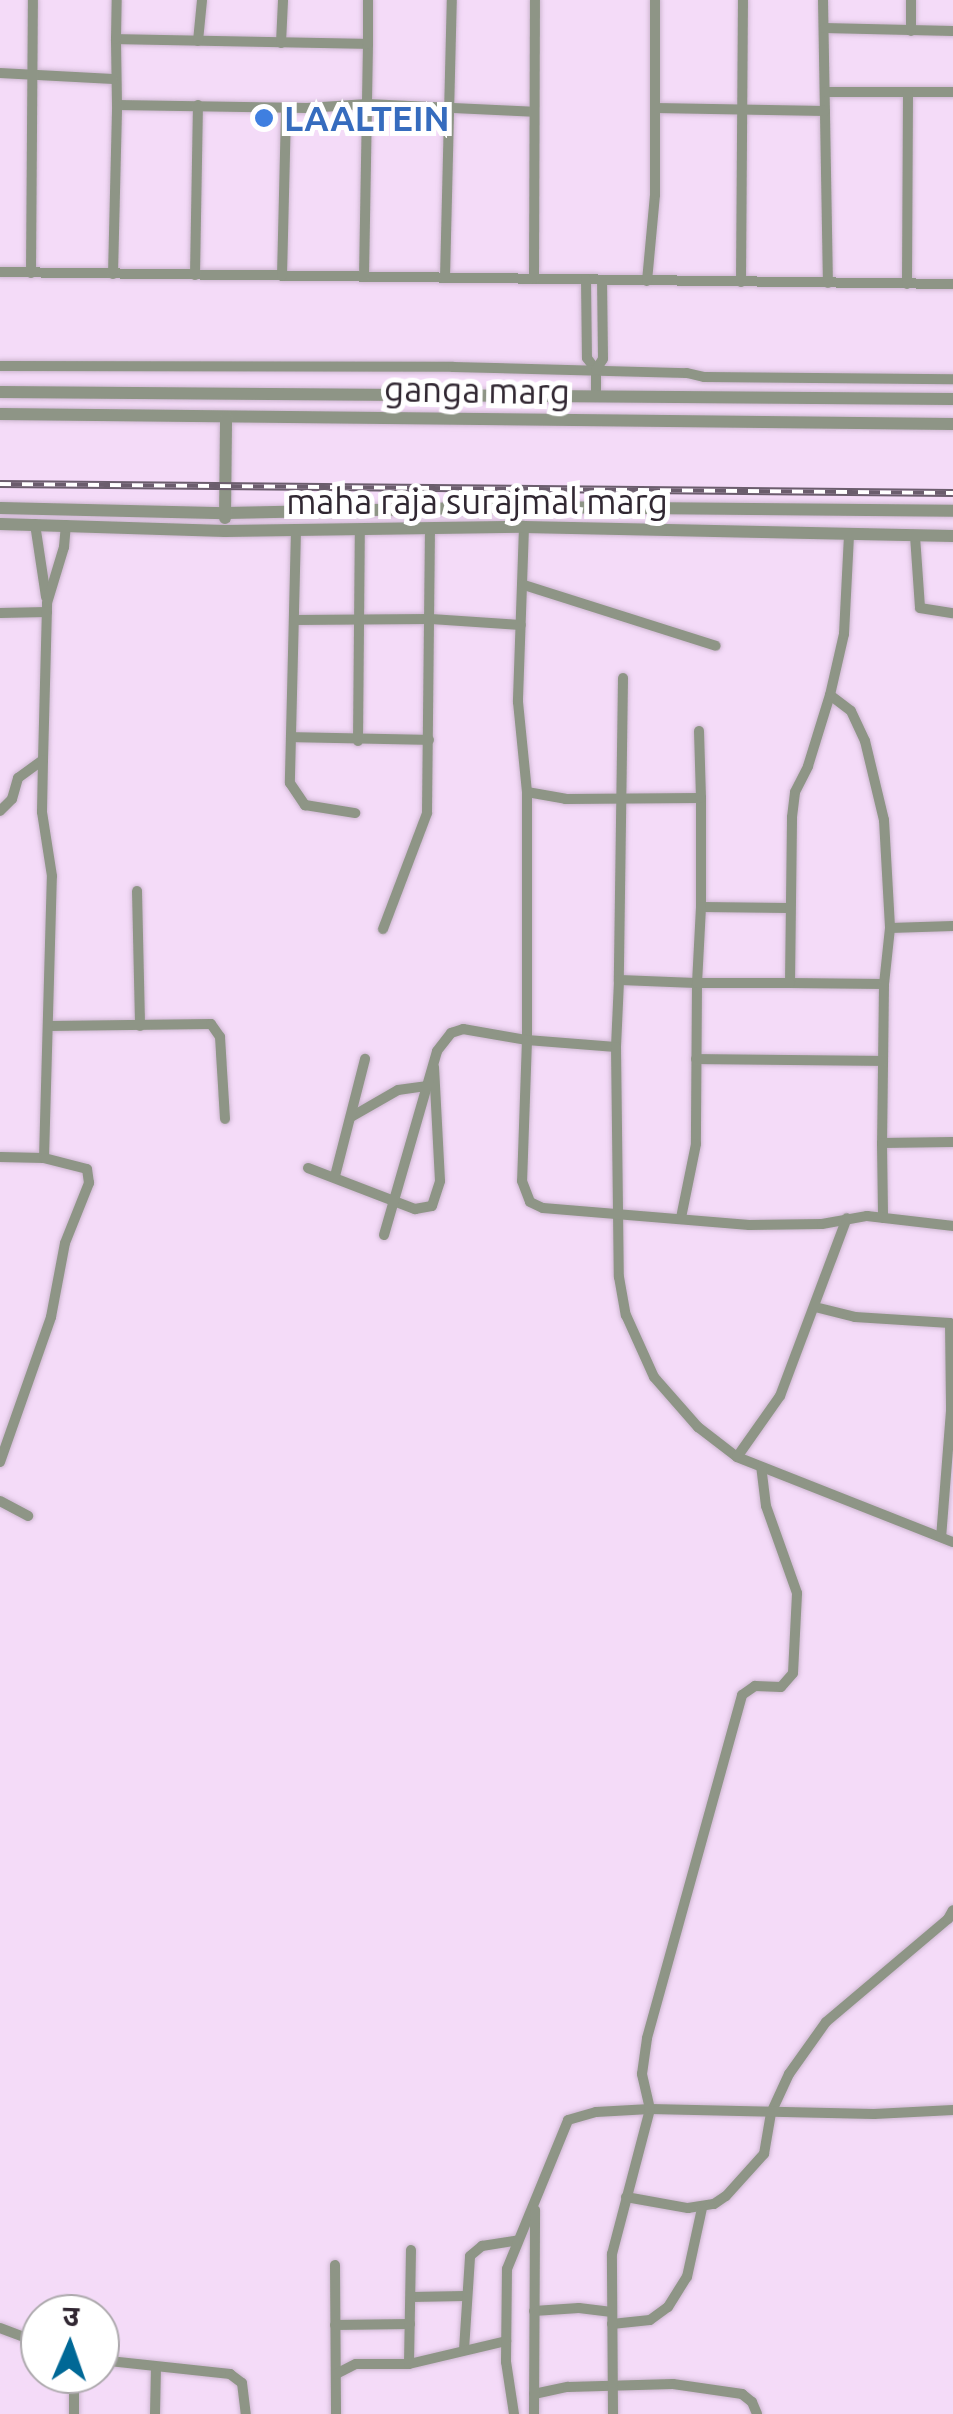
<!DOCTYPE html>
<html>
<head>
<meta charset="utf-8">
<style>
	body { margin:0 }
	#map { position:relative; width:953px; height:2414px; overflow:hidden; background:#f4dbf8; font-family:Ubuntu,"Noto Sans Devanagari",sans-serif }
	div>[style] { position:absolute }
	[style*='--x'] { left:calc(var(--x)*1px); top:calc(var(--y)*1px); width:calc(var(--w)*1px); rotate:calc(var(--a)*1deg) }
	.roads { filter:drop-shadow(0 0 2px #cdb7d0) drop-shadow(0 0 2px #cdb7d0) }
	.minor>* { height:10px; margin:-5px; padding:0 5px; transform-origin:5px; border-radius:5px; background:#8e9586 }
	.tertiary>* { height:12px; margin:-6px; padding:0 6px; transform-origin:6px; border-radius:6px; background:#8e9586 }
	.rail>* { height:8px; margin-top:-4px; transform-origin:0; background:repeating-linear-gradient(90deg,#fff 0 11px,#6b5d6d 0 22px); box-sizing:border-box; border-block:2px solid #6b5d6d }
	.dots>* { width:28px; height:28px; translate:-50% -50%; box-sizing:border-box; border:5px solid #fff; border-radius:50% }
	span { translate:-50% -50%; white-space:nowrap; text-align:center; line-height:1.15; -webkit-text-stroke:10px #fff; paint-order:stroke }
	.shop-label { font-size:35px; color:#366cbe; font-weight:700 }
	.left { translate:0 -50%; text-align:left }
	.street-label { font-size:35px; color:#312732 }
	.north { position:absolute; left:20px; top:2294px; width:100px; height:100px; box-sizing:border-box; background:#fff; border:2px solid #ada9ad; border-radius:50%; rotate:2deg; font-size:28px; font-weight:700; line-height:40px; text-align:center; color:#312732 }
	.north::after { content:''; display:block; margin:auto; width:35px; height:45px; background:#006896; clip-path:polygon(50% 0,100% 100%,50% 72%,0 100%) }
</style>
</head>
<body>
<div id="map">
	<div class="roads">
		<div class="minor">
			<div style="--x:823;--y:0;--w:283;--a:89"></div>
			<div style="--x:824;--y:28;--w:129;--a:1.3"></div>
			<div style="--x:911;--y:31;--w:31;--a:-90"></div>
			<div style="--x:116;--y:39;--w:252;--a:1.1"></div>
			<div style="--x:368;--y:44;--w:60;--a:91"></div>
			<div style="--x:367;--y:104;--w:60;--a:176.2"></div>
			<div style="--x:307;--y:108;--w:190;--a:-179.1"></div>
			<div style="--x:117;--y:105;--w:66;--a:-90.9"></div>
			<div style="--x:116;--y:39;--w:39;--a:-89"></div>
			<div style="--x:198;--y:41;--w:41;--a:-84.4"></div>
			<div style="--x:281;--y:43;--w:43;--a:-87.3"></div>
			<div style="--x:368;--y:44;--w:44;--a:-90"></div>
			<div style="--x:0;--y:73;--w:113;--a:3"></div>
			<div style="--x:825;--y:92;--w:128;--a:0"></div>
			<div style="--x:655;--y:108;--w:170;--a:1"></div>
			<div style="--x:0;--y:272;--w:953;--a:0.72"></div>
			<div style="--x:31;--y:273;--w:273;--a:-89.6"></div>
			<div style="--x:113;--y:274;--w:169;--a:-88.6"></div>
			<div style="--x:195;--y:275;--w:170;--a:-89"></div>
			<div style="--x:282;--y:276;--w:168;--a:-88.6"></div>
			<div style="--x:364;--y:277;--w:173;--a:-89"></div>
			<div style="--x:367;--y:104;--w:167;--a:2.7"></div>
			<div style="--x:445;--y:278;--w:278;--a:-88.6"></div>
			<div style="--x:534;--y:279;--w:279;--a:-89.8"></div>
			<div style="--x:586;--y:279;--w:79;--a:89.3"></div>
			<div style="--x:587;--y:358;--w:15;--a:53"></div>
			<div style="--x:596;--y:370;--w:25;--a:90"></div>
			<div style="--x:647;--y:281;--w:86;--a:-84.7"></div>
			<div style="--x:655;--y:195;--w:195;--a:-90"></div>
			<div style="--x:741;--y:282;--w:282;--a:-89.6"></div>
			<div style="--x:907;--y:284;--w:192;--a:-89.7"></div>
			<div style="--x:0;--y:366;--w:453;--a:0.1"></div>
			<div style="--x:453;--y:367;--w:234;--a:1.5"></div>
			<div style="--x:687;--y:373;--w:17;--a:13"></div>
			<div style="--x:704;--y:377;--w:249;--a:0.5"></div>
			<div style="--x:596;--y:370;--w:13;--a:-58"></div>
			<div style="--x:603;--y:359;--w:79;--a:-90.7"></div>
			<div style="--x:35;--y:524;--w:74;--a:81.4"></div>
			<div style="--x:524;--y:527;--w:175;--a:92"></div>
			<div style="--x:518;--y:702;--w:90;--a:84.3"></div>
			<div style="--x:527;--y:792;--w:39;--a:10"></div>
			<div style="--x:565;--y:799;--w:136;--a:-0.4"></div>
			<div style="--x:701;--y:798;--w:109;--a:90"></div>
			<div style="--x:701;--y:907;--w:88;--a:0.7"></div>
			<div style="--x:296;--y:530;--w:253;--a:91.4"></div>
			<div style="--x:290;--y:783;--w:27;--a:56"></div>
			<div style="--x:305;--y:805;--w:51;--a:9.1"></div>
			<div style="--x:915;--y:536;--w:72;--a:86"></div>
			<div style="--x:920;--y:608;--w:33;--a:9"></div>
			<div style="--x:524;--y:585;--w:201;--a:17.6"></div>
			<div style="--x:0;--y:613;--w:47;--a:-1.2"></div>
			<div style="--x:294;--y:620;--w:137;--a:-0.4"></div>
			<div style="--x:431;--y:619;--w:90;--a:3.8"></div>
			<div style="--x:623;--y:678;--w:302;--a:90.8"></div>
			<div style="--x:619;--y:980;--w:78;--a:2.2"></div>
			<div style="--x:697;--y:983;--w:161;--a:90.4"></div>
			<div style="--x:696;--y:1144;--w:76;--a:101.5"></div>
			<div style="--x:830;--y:695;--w:26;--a:37"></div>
			<div style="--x:851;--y:711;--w:33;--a:65"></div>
			<div style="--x:865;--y:741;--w:81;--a:76.5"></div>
			<div style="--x:884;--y:820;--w:108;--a:86.8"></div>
			<div style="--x:890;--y:928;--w:56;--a:96.1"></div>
			<div style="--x:884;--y:984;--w:94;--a:-179.4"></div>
			<div style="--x:790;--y:983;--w:166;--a:-89.3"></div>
			<div style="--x:792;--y:817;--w:25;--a:-83"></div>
			<div style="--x:795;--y:792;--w:29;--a:-63"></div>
			<div style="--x:808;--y:766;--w:74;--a:-72.8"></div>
			<div style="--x:830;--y:695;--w:63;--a:-77.1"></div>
			<div style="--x:844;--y:634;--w:99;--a:-87.1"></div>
			<div style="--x:699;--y:731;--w:67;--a:88.3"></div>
			<div style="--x:291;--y:737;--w:138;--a:1.2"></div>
			<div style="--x:358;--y:741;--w:212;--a:-89.5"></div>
			<div style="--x:527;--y:792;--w:248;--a:90"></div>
			<div style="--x:527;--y:1040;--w:89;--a:4.5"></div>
			<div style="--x:616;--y:1047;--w:67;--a:-87.4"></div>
			<div style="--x:0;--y:811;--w:17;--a:-45"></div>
			<div style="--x:12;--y:799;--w:22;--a:-74"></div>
			<div style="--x:18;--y:778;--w:31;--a:-36"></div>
			<div style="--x:43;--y:760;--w:157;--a:-88.5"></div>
			<div style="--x:47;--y:603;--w:59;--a:-73.1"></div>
			<div style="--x:64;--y:547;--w:22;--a:-85"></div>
			<div style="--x:137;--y:891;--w:135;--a:88.7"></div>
			<div style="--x:701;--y:907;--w:76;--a:93"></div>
			<div style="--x:697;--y:983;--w:93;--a:0"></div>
			<div style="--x:890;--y:928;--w:63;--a:-1.8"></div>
			<div style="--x:383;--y:929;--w:124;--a:-69.2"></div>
			<div style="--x:427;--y:813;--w:285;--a:-89.4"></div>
			<div style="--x:884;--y:984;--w:159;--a:90.7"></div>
			<div style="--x:882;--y:1143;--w:71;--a:-0.8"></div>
			<div style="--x:49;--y:1026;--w:162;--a:-0.7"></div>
			<div style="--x:211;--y:1024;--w:16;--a:55"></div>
			<div style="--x:220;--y:1037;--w:82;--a:86.5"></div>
			<div style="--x:616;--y:1047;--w:230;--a:89.3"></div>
			<div style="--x:619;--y:1277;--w:39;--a:80"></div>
			<div style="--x:626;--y:1315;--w:68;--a:65.7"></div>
			<div style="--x:654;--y:1377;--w:67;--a:48.7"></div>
			<div style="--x:698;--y:1427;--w:49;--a:37.6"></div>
			<div style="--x:737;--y:1457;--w:232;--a:21.5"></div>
			<div style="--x:696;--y:1059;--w:187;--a:0.6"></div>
			<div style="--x:351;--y:1117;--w:54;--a:-29.9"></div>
			<div style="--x:398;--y:1090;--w:28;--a:-8"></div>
			<div style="--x:882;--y:1143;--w:75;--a:89.2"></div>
			<div style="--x:0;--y:1157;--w:44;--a:1.3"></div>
			<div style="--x:44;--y:1158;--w:282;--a:-88.4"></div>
			<div style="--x:52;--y:876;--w:65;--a:-98.9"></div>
			<div style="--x:42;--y:812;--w:52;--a:-88.9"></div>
			<div style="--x:308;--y:1168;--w:115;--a:21"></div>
			<div style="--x:415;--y:1209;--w:17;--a:-10"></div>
			<div style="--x:432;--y:1206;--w:26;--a:-72"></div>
			<div style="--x:440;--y:1181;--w:114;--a:-93"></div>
			<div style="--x:335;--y:1176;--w:121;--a:-75.6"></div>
			<div style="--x:384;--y:1235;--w:191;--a:-73.9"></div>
			<div style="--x:437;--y:1051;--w:23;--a:-52"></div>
			<div style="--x:451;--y:1033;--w:13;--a:-18"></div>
			<div style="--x:463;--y:1029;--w:65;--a:9.8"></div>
			<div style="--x:527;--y:1040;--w:141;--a:92"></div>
			<div style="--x:522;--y:1181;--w:22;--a:69"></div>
			<div style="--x:530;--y:1202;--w:14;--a:25"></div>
			<div style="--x:543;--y:1208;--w:207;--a:4.7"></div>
			<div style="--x:749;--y:1225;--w:73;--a:-0.8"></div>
			<div style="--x:822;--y:1224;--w:46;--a:-10.1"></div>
			<div style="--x:867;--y:1216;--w:87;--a:6.6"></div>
			<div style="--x:815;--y:1307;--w:41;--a:14"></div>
			<div style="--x:855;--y:1317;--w:95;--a:3.6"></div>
			<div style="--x:950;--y:1323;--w:88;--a:89.3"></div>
			<div style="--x:951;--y:1411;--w:126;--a:94.5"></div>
			<div style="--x:737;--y:1457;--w:75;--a:-54.8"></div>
			<div style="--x:780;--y:1396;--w:190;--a:-69.4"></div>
			<div style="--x:0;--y:1462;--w:154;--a:-70.6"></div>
			<div style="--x:51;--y:1317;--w:75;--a:-79.3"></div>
			<div style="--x:65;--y:1243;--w:65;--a:-68.2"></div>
			<div style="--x:89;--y:1183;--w:14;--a:-98"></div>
			<div style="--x:87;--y:1169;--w:44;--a:-165.7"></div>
			<div style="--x:0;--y:1501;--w:32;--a:28"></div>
			<div style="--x:626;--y:2197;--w:63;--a:10.1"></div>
			<div style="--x:688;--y:2208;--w:26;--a:-9"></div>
			<div style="--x:714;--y:2204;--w:14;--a:-34"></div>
			<div style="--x:726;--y:2196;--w:57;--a:-47.9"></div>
			<div style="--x:764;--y:2154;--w:42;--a:-80.3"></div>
			<div style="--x:771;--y:2113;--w:43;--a:-65.2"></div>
			<div style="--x:789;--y:2074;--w:64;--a:-54.6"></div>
			<div style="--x:826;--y:2022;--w:160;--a:-40.2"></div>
			<div style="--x:948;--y:1919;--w:10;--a:-61"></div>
			<div style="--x:335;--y:2265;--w:149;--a:89.6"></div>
			<div style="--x:411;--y:2297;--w:54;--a:-1.1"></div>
			<div style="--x:534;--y:2311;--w:45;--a:-3.8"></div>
			<div style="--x:579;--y:2308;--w:33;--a:7"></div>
			<div style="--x:612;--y:2324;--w:38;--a:-6"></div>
			<div style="--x:650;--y:2320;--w:22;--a:-36"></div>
			<div style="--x:668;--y:2307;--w:36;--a:-58"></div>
			<div style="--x:687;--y:2277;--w:71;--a:-77.7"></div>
			<div style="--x:335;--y:2325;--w:75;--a:-0.8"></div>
			<div style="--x:0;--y:2328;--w:43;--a:20.6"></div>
			<div style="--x:464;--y:2350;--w:94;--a:-86.3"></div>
			<div style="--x:470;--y:2256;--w:16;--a:-40"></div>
			<div style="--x:482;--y:2246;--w:36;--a:-9"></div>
			<div style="--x:100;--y:2360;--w:131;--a:6.1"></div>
			<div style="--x:230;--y:2374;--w:15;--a:37"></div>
			<div style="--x:242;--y:2383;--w:31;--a:83"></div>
			<div style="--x:409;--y:2364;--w:114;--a:-89"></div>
			<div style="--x:74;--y:2374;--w:40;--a:90"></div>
			<div style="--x:336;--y:2374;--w:22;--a:-27"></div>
			<div style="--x:356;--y:2364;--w:53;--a:0"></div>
			<div style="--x:409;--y:2364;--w:100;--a:-13.3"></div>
			<div style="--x:534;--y:2394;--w:35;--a:-12"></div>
			<div style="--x:568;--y:2387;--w:105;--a:-1.6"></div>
			<div style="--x:673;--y:2384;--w:70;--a:8.2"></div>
			<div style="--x:742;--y:2394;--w:13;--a:39"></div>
			<div style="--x:752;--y:2402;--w:13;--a:67"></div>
			<div style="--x:155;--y:2414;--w:47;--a:-88.8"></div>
			<div style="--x:514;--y:2414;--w:53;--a:-98.7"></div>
			<div style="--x:506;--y:2362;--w:93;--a:-89.4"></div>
			<div style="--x:507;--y:2269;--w:161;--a:-67.7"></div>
			<div style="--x:568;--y:2120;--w:29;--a:-16"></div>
			<div style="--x:596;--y:2112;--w:54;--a:-3.2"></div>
			<div style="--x:650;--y:2109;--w:224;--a:1.3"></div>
			<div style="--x:874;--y:2114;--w:79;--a:-2.9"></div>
			<div style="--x:534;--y:2414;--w:204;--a:-89.7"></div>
			<div style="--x:613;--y:2414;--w:160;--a:-90.4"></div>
			<div style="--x:612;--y:2254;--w:150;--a:-75.3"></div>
			<div style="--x:650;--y:2109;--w:36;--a:-103"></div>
			<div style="--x:642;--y:2074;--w:36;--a:-82"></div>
			<div style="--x:647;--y:2038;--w:356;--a:-74.5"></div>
			<div style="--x:742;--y:1695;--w:16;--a:-35"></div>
			<div style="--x:755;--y:1686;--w:26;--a:2"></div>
			<div style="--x:781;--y:1687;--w:18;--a:-49"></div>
			<div style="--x:793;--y:1673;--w:80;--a:-87.1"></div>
			<div style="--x:797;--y:1593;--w:92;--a:-109.6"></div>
			<div style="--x:766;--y:1506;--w:39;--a:-97"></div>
		</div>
		<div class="tertiary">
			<div style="--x:0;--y:392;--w:953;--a:0.42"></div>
			<div style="--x:0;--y:414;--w:953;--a:0.6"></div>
			<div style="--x:0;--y:508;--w:226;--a:1.3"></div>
			<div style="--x:226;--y:513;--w:298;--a:-1.2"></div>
			<div style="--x:524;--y:507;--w:429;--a:0.5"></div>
			<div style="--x:225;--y:518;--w:101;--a:-89.4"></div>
			<div style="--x:0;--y:524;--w:225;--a:1.8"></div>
			<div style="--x:225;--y:531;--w:299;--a:-0.8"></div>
			<div style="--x:524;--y:527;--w:429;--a:1.2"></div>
		</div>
	</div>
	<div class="rail">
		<div style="--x:0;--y:484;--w:953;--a:0.54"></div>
	</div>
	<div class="dots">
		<div style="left:264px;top:118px;background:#3f7fe0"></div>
	</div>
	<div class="shop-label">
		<span class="left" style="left:284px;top:118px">LAALTEIN</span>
	</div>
	<div class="street-label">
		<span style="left:477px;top:390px;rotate:1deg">ganga marg</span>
		<span style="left:477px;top:501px">maha raja surajmal marg</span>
	</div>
	<div class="north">उ</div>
</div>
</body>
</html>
